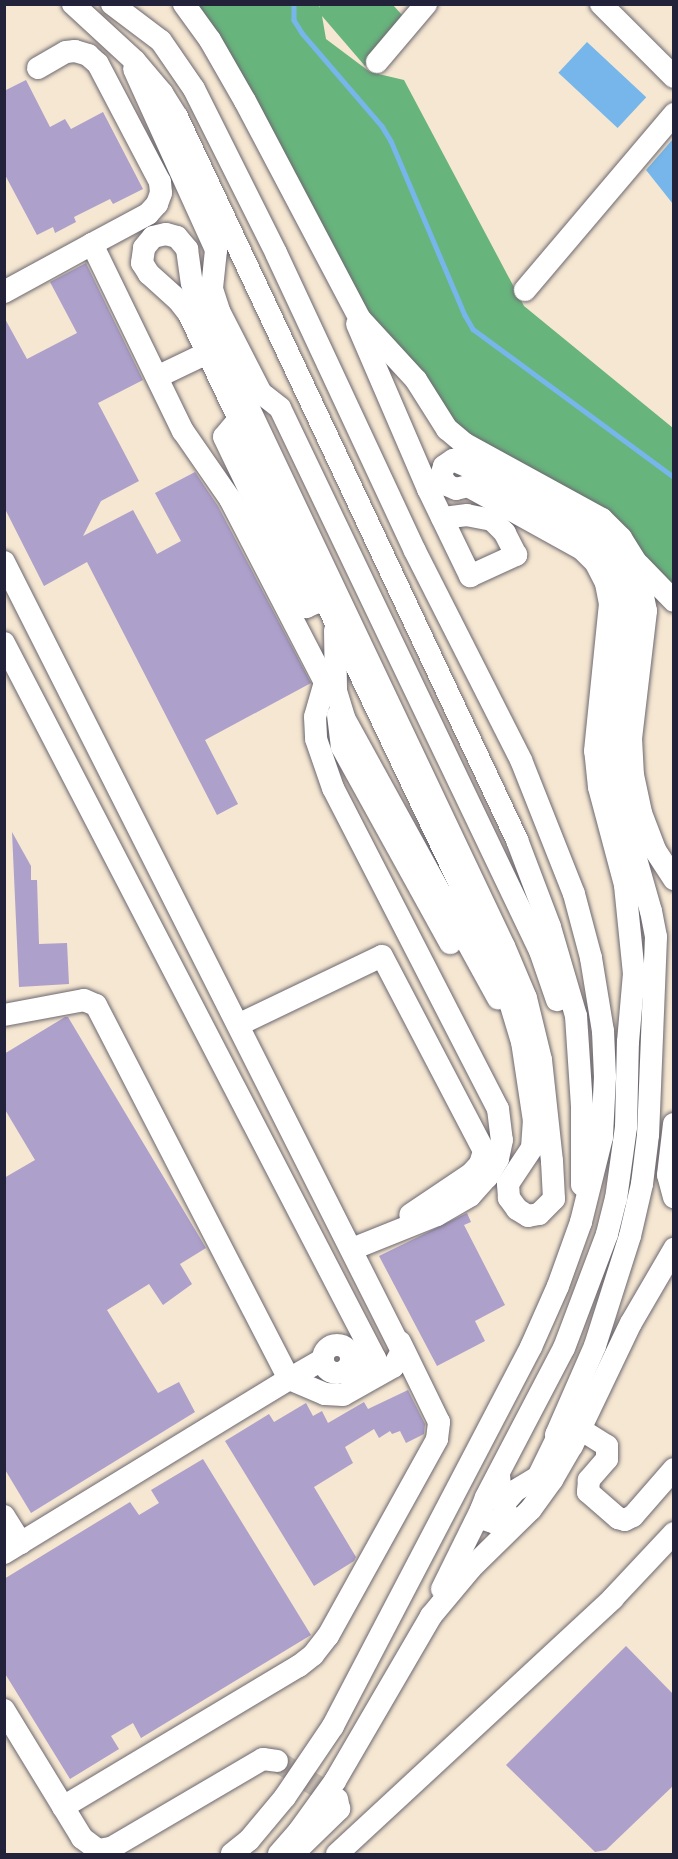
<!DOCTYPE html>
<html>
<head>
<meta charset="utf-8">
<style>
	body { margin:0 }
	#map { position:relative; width:678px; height:1859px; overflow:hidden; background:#f5e7d1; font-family:"Sorts Mill Goudy",serif }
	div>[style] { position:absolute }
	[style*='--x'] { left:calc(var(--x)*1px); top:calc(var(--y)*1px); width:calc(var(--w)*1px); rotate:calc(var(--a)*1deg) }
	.forest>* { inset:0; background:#68b47d }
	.water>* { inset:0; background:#76b6ea; transform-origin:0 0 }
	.stream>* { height:4.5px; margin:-2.25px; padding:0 2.25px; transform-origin:2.25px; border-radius:2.25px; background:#76b6ea }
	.building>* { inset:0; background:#ada0cb }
	.minor-tunnel>* { height:22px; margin-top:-11px; transform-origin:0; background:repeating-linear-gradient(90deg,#cbc0b3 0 22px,transparent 0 33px) }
	.roads { filter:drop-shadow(0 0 2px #6c6770) drop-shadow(0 0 2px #6c6770) }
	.minor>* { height:22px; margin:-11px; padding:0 11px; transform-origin:11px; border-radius:11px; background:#fff }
	.minor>.ring { margin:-11px; padding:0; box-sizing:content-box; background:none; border:22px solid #fff; border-radius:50% }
	span { translate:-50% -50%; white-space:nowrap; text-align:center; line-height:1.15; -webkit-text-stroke:4.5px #f7f3e8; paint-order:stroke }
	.frame { position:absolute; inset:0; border:6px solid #22223b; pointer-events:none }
</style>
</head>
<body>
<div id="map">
	<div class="forest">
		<div style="clip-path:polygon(319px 4px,320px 8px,320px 4px,393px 5px,402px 15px,365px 66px,322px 16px,326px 39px,370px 72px,404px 80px,524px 306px,673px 428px,673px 597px,463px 435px,359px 314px,197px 5px)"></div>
	</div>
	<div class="water">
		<div style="left:587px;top:42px;width:81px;height:42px;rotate:43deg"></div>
		<div style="clip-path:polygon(673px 139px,673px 204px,646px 170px)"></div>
	</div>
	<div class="stream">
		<div style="--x:294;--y:4;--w:16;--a:90"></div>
		<div style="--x:294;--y:20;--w:15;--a:58"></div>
		<div style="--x:302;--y:33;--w:123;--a:49.3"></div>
		<div style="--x:382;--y:126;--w:17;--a:59"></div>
		<div style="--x:391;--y:141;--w:189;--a:67"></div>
		<div style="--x:465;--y:315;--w:16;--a:60"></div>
		<div style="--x:473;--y:329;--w:250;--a:36.4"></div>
	</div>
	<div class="building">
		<div style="clip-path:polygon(26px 80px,50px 127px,65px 119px,71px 129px,103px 112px,143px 189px,113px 204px,110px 199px,74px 217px,76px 222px,55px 233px,53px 227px,37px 235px,4px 173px,4px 91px)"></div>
		<div style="clip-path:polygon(86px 263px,143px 380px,98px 403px,139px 481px,101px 501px,83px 536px,133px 510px,157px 554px,181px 541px,155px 493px,195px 472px,218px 506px,311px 683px,205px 740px,238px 804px,217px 815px,87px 562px,44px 586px,4px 507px,4px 317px,27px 359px,77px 333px,50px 282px)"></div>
		<div style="clip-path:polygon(12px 832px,31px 866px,31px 880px,37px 880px,39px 944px,67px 943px,69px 984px,19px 987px)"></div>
		<div style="clip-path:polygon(65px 1017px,68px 1017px,206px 1248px,180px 1264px,192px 1284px,163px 1305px,149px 1284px,107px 1310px,158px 1393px,179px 1382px,195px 1412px,31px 1513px,4px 1468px,4px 1178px,35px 1160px,4px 1108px,4px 1054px)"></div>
		<div style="clip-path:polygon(467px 1213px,471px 1222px,464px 1225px,505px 1305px,475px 1321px,485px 1341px,437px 1366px,379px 1256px)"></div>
		<div style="clip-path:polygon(408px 1390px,425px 1424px,424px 1434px,406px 1443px,400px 1431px,392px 1434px,390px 1431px,379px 1438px,374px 1429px,345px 1447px,353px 1463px,314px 1487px,356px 1557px,354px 1561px,314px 1586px,225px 1441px,269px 1414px,274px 1422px,306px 1403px,313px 1416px,322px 1411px,328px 1423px,364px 1402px,368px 1409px)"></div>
		<div style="clip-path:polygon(203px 1459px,311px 1635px,141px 1738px,133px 1723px,111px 1736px,119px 1749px,70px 1779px,4px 1672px,4px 1579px,130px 1502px,139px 1515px,159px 1503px,151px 1490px)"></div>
		<div style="clip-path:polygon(626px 1646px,674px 1695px,674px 1785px,606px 1850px,595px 1852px,506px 1765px)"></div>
	</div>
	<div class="minor-tunnel">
		<div style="--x:277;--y:1761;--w:71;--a:32.3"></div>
	</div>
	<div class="roads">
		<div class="minor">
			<div style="--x:73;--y:4;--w:84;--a:42.6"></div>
			<div style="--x:135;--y:61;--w:42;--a:49.8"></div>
			<div style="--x:162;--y:93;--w:28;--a:58"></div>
			<div style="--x:177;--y:117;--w:799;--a:64.81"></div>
			<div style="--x:517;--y:840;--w:93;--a:69.2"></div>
			<div style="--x:550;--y:927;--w:93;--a:73.7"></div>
			<div style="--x:576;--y:1016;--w:90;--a:86.2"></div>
			<div style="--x:582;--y:1106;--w:79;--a:90"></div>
			<div style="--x:112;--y:4;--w:61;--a:37.1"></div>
			<div style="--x:161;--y:41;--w:58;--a:55.5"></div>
			<div style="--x:194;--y:89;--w:183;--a:63.4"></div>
			<div style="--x:276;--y:253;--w:329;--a:65"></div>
			<div style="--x:415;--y:551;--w:234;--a:63.1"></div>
			<div style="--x:521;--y:760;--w:144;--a:68.4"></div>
			<div style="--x:574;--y:894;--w:66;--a:75.1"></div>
			<div style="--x:591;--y:958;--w:74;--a:80.7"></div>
			<div style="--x:603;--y:1031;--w:46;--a:87.5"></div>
			<div style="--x:605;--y:1077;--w:60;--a:92.9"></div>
			<div style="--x:602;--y:1137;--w:88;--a:103.9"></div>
			<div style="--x:581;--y:1222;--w:68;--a:109.8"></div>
			<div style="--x:558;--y:1286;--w:67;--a:113.9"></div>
			<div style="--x:531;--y:1347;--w:428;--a:117.6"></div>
			<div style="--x:333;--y:1726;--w:86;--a:124.1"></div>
			<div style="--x:285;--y:1797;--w:56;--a:129.9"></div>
			<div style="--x:249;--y:1840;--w:22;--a:141"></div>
			<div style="--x:184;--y:4;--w:44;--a:54.2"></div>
			<div style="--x:210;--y:40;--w:70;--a:60.2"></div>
			<div style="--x:245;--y:101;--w:246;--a:62.2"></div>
			<div style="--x:360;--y:319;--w:83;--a:47.4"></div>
			<div style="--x:416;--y:380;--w:58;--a:57.7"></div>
			<div style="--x:447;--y:429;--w:23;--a:40"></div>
			<div style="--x:465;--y:444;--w:156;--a:28.7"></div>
			<div style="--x:602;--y:519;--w:27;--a:45"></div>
			<div style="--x:621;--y:538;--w:28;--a:58"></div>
			<div style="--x:636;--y:562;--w:50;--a:78.5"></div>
			<div style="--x:646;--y:611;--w:128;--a:96.7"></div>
			<div style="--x:631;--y:738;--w:37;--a:87"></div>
			<div style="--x:633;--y:775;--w:39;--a:78"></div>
			<div style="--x:641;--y:813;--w:40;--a:69"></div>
			<div style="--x:655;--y:850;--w:35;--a:57"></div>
			<div style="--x:601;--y:4;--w:103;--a:45"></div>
			<div style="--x:377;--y:62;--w:76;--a:-49.8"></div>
			<div style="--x:38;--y:68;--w:32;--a:-30"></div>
			<div style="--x:66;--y:52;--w:9;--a:-6"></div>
			<div style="--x:75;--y:51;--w:14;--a:17"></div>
			<div style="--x:88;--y:55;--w:13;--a:42"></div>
			<div style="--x:98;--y:64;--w:133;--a:62.3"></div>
			<div style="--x:160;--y:182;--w:11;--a:85"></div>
			<div style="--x:161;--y:193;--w:12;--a:110"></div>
			<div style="--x:157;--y:204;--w:13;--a:132"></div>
			<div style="--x:148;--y:214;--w:64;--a:151.8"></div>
			<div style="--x:134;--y:69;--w:199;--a:65.6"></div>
			<div style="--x:216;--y:250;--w:39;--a:96"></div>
			<div style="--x:212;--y:289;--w:25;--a:72"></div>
			<div style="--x:220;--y:313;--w:90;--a:62.9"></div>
			<div style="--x:261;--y:393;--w:24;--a:38"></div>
			<div style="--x:280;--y:408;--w:602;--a:64.41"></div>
			<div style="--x:540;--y:951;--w:52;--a:70.9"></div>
			<div style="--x:166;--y:234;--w:11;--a:15"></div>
			<div style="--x:177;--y:237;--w:16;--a:50"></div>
			<div style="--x:187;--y:249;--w:34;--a:82"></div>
			<div style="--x:192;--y:283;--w:17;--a:73"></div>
			<div style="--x:197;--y:299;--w:716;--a:64.62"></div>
			<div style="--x:504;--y:946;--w:56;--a:67.1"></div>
			<div style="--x:526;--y:998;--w:64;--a:76.4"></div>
			<div style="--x:541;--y:1060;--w:102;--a:83.8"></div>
			<div style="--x:552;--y:1161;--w:38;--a:87"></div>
			<div style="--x:554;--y:1199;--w:21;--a:135"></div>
			<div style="--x:539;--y:1214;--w:11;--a:170"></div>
			<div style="--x:528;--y:1216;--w:13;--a:-148"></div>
			<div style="--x:517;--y:1209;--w:14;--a:-126"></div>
			<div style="--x:509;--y:1198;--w:14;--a:-94"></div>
			<div style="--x:508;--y:1184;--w:43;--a:-56.3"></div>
			<div style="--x:532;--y:1148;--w:27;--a:-86"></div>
			<div style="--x:534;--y:1121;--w:80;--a:-98.6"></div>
			<div style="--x:522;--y:1042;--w:79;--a:-106.8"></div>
			<div style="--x:499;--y:966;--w:722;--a:-115.43"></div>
			<div style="--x:189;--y:314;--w:18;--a:-128"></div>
			<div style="--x:178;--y:300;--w:39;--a:-138"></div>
			<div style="--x:149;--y:274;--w:13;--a:-122"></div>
			<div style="--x:142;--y:263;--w:15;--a:-82"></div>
			<div style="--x:144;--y:248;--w:14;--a:-51"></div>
			<div style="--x:153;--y:237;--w:13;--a:-13"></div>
			<div style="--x:525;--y:290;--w:231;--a:-49.7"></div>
			<div style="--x:4;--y:292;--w:100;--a:-28.6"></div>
			<div style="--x:92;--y:244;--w:208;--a:64.1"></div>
			<div style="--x:183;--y:431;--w:83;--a:55.3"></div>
			<div style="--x:230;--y:499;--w:206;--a:62.6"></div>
			<div style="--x:325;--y:682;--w:36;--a:106"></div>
			<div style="--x:315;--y:717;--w:22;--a:87"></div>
			<div style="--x:316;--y:739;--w:52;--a:70.9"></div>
			<div style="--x:333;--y:788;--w:361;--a:62.8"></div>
			<div style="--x:498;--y:1109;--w:31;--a:83"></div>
			<div style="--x:502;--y:1140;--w:19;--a:102"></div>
			<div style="--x:498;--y:1159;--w:21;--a:121"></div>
			<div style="--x:487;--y:1177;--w:25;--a:132"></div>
			<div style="--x:470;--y:1196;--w:38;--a:150"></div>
			<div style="--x:437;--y:1215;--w:92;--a:158.2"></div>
			<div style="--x:357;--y:324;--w:180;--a:66.7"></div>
			<div style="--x:428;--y:489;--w:15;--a:-28"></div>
			<div style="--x:157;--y:377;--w:55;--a:-25.6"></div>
			<div style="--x:239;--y:419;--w:23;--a:130"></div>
			<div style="--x:224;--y:437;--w:189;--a:64.2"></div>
			<div style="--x:306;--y:607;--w:12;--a:-24"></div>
			<div style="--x:317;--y:602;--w:9;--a:6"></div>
			<div style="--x:428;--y:489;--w:97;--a:64.2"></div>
			<div style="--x:470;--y:576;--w:51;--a:-24.5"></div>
			<div style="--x:516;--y:555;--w:25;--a:-117"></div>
			<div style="--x:505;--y:533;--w:18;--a:-135"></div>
			<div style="--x:492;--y:520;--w:25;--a:-169"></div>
			<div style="--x:467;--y:515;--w:25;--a:173"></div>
			<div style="--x:4;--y:562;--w:884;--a:63.23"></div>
			<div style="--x:402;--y:1351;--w:18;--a:119"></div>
			<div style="--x:393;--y:1367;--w:57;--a:150.8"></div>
			<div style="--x:343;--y:1395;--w:18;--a:-177"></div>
			<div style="--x:325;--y:1394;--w:39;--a:-157"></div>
			<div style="--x:289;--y:1379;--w:334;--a:148.6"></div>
			<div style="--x:639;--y:565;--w:50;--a:45.8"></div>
			<div style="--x:335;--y:631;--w:60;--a:89"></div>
			<div style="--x:336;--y:691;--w:28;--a:73"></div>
			<div style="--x:344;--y:718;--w:320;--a:61.2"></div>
			<div style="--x:4;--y:643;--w:806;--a:62.58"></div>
			<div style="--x:375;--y:1358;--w:30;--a:159"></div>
			<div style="--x:338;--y:715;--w:32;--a:83"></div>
			<div style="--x:342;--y:747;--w:224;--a:61.1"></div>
			<div style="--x:4;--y:1015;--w:81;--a:-10.6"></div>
			<div style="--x:84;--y:1000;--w:13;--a:23"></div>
			<div style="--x:96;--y:1005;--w:421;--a:62.7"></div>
			<div style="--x:289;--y:1379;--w:39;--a:-30"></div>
			<div style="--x:240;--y:1024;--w:157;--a:-25.6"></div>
			<div style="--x:382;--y:956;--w:220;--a:62.4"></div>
			<div style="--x:484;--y:1151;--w:14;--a:107"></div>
			<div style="--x:480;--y:1164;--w:13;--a:132"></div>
			<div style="--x:471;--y:1174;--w:73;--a:146.1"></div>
			<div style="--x:674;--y:1124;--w:51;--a:96.7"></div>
			<div style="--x:668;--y:1175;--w:23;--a:75"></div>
			<div class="ring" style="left:323px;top:1345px;width:6px;height:6px"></div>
			<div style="--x:580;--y:1429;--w:32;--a:32"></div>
			<div style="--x:607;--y:1446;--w:13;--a:90"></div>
			<div style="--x:607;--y:1459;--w:28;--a:131"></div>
			<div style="--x:589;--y:1480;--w:12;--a:95"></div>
			<div style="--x:588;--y:1492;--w:40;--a:41"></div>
			<div style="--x:618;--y:1518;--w:7;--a:16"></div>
			<div style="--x:625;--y:1520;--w:9;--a:-27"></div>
			<div style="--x:633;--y:1516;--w:62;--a:-48.9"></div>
			<div style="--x:499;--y:1475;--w:23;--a:85"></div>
			<div style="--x:501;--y:1498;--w:14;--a:69"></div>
			<div style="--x:506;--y:1511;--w:9;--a:126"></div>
			<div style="--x:501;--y:1518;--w:9;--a:153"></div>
			<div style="--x:493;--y:1522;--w:9;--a:-162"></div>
			<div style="--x:484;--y:1519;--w:9;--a:-108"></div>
			<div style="--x:481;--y:1510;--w:14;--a:-69"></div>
			<div style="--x:486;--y:1497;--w:168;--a:-62.4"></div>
			<div style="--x:564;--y:1348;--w:122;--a:-69.3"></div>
			<div style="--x:607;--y:1234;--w:36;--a:-76"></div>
			<div style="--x:616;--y:1199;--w:73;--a:-82.1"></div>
			<div style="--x:626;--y:1127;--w:85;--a:-88.7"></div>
			<div style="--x:628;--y:1042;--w:68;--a:-85"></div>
			<div style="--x:634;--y:974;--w:89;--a:-95.8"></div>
			<div style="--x:625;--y:885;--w:101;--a:-104.9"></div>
			<div style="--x:599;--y:787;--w:36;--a:-96"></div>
			<div style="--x:595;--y:751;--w:148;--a:-84.2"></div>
			<div style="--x:610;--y:604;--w:21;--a:-101"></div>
			<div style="--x:606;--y:583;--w:22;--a:-117"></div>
			<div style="--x:596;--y:563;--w:20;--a:-135"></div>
			<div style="--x:582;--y:549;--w:130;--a:-151.1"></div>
			<div style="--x:468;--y:486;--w:12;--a:166"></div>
			<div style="--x:456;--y:489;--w:10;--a:-156"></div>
			<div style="--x:447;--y:485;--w:11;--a:-124"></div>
			<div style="--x:441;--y:476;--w:10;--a:-73"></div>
			<div style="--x:444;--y:466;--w:11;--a:-34"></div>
			<div style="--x:453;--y:460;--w:27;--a:24"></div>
			<div style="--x:478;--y:471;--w:125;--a:29.2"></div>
			<div style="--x:587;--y:532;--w:38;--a:47"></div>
			<div style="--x:613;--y:560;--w:19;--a:62"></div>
			<div style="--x:622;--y:577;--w:35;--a:82"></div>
			<div style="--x:627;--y:612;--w:122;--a:96.6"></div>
			<div style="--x:613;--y:733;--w:27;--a:90"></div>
			<div style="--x:613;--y:760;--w:32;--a:83"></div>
			<div style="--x:617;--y:792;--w:124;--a:74.1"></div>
			<div style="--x:651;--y:911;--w:26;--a:79"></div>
			<div style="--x:656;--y:937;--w:198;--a:92.3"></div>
			<div style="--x:648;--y:1135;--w:49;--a:97"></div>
			<div style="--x:642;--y:1184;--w:53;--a:103"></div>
			<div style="--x:630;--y:1236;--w:115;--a:107.7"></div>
			<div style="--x:595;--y:1346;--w:97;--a:113.7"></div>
			<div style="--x:556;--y:1435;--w:2;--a:27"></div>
			<div style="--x:558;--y:1436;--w:46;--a:116"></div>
			<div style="--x:538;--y:1477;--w:27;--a:149"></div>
			<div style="--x:515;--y:1491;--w:18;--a:131"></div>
			<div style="--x:4;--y:1516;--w:32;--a:58"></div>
			<div style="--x:442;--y:1589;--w:88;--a:-63.7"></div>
			<div style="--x:4;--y:1710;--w:150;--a:58.6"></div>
			<div style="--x:82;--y:1838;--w:20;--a:37"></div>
			<div style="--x:98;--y:1850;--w:13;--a:-9"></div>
			<div style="--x:111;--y:1848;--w:176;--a:-30.4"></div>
			<div style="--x:263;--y:1759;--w:14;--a:8"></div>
			<div style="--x:63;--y:1807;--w:275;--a:-30.9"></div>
			<div style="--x:299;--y:1666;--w:18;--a:-38"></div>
			<div style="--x:313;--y:1655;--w:24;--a:-52"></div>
			<div style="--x:328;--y:1636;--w:225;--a:-61"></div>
			<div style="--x:437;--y:1439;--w:17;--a:-83"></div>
			<div style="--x:439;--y:1422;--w:89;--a:-116"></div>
			<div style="--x:302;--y:1845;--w:52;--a:-44.2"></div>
			<div style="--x:339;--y:1809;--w:10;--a:-101"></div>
			<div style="--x:279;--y:1854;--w:30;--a:-49"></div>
			<div style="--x:299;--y:1831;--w:62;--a:-54.2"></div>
			<div style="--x:335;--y:1781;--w:191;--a:-59.8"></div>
			<div style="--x:431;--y:1616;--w:62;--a:-50.2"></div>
			<div style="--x:471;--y:1568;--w:84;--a:-44.5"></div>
			<div style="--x:531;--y:1509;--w:36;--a:-54"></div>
			<div style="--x:552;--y:1480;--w:39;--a:-60"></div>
			<div style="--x:572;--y:1446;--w:136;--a:-64.4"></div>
			<div style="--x:631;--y:1323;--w:86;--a:-59.8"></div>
			<div style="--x:337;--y:1854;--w:376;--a:-42.8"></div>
			<div style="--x:613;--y:1598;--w:89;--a:-46.8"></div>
		</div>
	</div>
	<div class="frame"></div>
</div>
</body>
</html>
